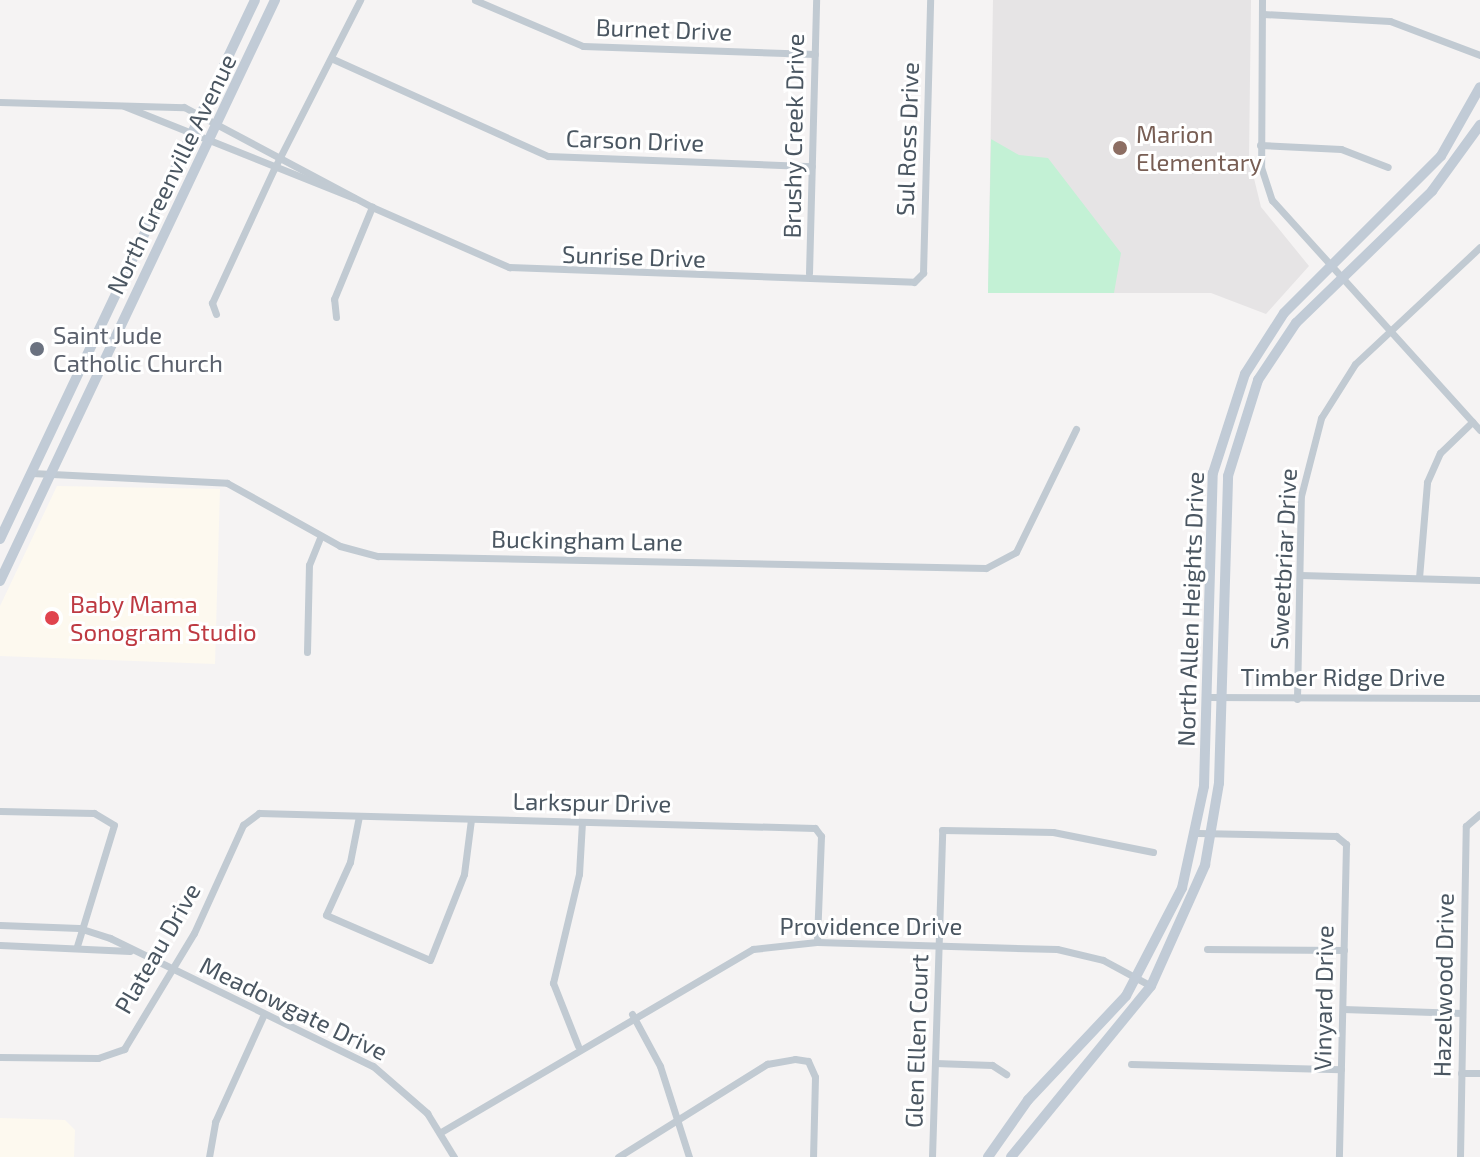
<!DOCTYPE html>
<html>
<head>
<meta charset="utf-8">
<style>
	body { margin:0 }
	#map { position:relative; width:1480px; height:1157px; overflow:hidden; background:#f5f3f3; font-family:"Exo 2",sans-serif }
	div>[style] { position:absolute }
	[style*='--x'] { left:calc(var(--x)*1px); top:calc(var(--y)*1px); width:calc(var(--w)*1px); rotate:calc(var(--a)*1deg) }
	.commercial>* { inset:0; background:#fdf9ef }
	.education>* { inset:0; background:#e6e4e5 }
	.green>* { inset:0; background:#c3f1d5 }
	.minor>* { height:7px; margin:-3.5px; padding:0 3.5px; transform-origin:3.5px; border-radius:3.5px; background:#c1cad2 }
	.secondary>* { height:10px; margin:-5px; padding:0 5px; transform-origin:5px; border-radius:5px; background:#c1cbd6 }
	.dots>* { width:22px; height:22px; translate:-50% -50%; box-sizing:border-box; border:4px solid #fff; border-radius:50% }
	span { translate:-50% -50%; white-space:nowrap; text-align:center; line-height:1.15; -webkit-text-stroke:6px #fff; paint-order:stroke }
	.street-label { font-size:24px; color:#4a5661 }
	.education-label { font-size:24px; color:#785e54 }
	.left { translate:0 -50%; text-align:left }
	.worship-label { font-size:24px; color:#5b616d }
	.health-label { font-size:24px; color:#be3a42 }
</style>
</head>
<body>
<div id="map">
	<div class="commercial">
		<div style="clip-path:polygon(57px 486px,220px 489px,215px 664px,0 656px,0 606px)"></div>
		<div style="clip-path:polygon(0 1118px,65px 1120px,75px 1130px,74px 1157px,0 1157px)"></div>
	</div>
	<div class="education">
		<div style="clip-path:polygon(993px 0,1251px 0,1249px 158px,1261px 207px,1309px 266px,1266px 314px,1211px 293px,988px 293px)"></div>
	</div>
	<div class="green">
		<div style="clip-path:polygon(991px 139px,1019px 155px,1048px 158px,1121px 253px,1114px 293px,988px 293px)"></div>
	</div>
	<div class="minor">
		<div style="--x:475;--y:0;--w:117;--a:23.1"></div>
		<div style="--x:583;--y:46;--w:232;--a:2"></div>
		<div style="--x:1262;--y:0;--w:167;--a:90.3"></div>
		<div style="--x:1261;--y:167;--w:35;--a:72"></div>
		<div style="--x:1272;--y:200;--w:310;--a:47.9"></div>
		<div style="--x:1263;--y:14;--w:127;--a:3.2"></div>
		<div style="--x:1390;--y:21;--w:96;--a:20.7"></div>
		<div style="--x:333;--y:59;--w:236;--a:24.3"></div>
		<div style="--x:548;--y:156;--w:264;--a:2.2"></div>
		<div style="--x:0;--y:102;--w:184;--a:1.6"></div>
		<div style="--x:184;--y:107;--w:213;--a:28"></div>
		<div style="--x:372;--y:207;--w:150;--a:23.7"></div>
		<div style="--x:509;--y:267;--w:405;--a:2.1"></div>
		<div style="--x:914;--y:282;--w:13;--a:-45"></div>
		<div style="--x:923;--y:273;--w:273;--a:-88.5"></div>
		<div style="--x:124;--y:106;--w:248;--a:21.8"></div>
		<div style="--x:1260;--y:145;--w:81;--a:2.8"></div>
		<div style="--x:1341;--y:149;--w:50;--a:21"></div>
		<div style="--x:809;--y:273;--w:273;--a:-88.5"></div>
		<div style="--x:216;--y:314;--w:12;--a:-110"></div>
		<div style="--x:212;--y:303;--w:148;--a:-65.2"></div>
		<div style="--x:274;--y:169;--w:190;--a:-63"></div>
		<div style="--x:336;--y:317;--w:18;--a:-96"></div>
		<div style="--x:334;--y:299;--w:100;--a:-67.6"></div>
		<div style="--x:32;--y:473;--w:195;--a:2.9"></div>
		<div style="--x:227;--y:483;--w:129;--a:29.1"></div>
		<div style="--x:340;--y:546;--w:39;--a:15"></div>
		<div style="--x:378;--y:556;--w:608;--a:1.13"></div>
		<div style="--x:986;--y:568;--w:34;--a:-28"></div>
		<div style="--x:1016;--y:552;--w:137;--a:-64"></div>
		<div style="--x:1300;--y:575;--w:180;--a:1.6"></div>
		<div style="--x:1419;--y:578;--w:96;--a:-85.2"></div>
		<div style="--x:1427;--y:482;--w:32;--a:-66"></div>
		<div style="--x:1440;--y:453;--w:45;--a:-44.1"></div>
		<div style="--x:307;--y:652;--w:87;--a:-88.7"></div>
		<div style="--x:309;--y:565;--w:31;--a:-68"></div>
		<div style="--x:1205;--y:697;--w:275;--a:0.2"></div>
		<div style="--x:1297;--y:699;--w:203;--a:-88.9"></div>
		<div style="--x:1301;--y:496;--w:81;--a:-75.6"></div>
		<div style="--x:1321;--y:418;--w:64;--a:-57.8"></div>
		<div style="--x:1355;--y:364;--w:171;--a:-43.1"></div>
		<div style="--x:0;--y:811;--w:94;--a:1.2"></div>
		<div style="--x:94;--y:813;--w:23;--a:31"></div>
		<div style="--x:114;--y:825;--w:127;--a:107"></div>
		<div style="--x:359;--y:816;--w:47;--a:101.1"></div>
		<div style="--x:350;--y:862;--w:58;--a:114.4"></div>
		<div style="--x:326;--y:915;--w:113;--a:23.4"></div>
		<div style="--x:430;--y:960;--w:92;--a:-68.4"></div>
		<div style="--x:464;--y:874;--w:55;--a:-82.7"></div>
		<div style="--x:1198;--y:833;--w:138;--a:1.2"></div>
		<div style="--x:1336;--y:836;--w:13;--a:39"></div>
		<div style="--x:1346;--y:844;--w:313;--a:91.3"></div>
		<div style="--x:0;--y:925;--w:79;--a:2.2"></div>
		<div style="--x:79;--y:928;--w:33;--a:18"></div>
		<div style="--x:110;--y:938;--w:292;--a:26"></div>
		<div style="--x:373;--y:1066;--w:72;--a:41"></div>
		<div style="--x:427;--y:1113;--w:52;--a:58.5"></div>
		<div style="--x:0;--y:945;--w:130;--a:2.6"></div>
		<div style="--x:1207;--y:949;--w:137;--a:0.4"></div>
		<div style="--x:1343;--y:1009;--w:119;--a:1.9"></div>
		<div style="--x:632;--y:1014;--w:59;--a:61.7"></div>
		<div style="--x:660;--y:1066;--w:96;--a:72.3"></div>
		<div style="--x:578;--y:1046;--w:68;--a:-111.6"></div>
		<div style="--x:553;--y:983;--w:112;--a:-76.6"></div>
		<div style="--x:579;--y:874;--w:52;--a:-86.7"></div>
		<div style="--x:0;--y:1057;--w:98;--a:0.6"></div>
		<div style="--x:98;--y:1058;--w:28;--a:-19"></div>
		<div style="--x:124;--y:1049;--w:135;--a:-58.9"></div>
		<div style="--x:194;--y:933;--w:119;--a:-65.6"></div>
		<div style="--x:243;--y:825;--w:20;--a:-37"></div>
		<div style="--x:259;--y:813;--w:556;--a:1.55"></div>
		<div style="--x:815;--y:828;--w:10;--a:53"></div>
		<div style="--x:821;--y:836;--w:106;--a:92.2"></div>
		<div style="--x:935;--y:1063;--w:57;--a:2"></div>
		<div style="--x:992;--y:1065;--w:17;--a:33"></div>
		<div style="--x:1131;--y:1064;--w:210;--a:1.4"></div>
		<div style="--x:1461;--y:1073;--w:19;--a:0"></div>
		<div style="--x:441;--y:1132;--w:362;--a:-30.4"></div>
		<div style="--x:753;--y:949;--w:64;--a:-6.2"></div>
		<div style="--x:817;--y:942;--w:240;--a:1.7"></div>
		<div style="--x:1057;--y:949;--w:47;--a:13.4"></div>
		<div style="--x:1103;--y:960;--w:55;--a:28.4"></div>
		<div style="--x:209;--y:1157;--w:36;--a:-80"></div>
		<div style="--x:215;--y:1122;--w:119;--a:-65.6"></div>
		<div style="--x:618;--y:1157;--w:176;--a:-32"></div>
		<div style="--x:767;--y:1064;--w:28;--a:-10"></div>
		<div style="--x:795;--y:1059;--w:13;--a:9"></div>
		<div style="--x:808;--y:1061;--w:17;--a:66"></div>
		<div style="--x:815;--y:1077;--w:80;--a:91.4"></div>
		<div style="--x:932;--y:1157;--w:327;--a:-88.2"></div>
		<div style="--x:942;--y:830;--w:111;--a:1"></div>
		<div style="--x:1053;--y:832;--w:102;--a:11.3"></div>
		<div style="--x:1460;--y:1157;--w:331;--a:-89"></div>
		<div style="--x:1466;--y:826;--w:18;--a:-41"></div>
	</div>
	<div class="secondary">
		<div style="--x:0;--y:539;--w:596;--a:-64.68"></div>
		<div style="--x:0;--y:581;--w:643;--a:-64.67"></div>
		<div style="--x:988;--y:1157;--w:70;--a:-54.9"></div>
		<div style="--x:1028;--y:1100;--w:143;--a:-46.7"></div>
		<div style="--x:1126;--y:996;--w:122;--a:-62.6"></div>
		<div style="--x:1182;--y:888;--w:104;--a:-77.8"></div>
		<div style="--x:1204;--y:786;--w:313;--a:-88.4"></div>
		<div style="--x:1213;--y:473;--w:104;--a:-72.1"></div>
		<div style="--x:1245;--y:374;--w:72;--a:-57.4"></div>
		<div style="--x:1284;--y:313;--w:222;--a:-45"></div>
		<div style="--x:1441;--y:156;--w:79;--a:-60.5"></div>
		<div style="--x:1011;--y:1157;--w:221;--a:-50.7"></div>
		<div style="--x:1151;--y:986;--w:133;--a:-65.9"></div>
		<div style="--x:1205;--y:865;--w:83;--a:-80.3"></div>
		<div style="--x:1219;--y:783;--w:307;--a:-88.3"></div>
		<div style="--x:1228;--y:476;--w:101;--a:-72.6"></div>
		<div style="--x:1258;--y:380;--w:69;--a:-56.3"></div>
		<div style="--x:1296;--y:323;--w:190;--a:-44.1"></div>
		<div style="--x:1432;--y:191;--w:82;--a:-54"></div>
	</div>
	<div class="dots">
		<div style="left:1120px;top:148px;background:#8d6e63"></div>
		<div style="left:37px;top:349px;background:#6b7280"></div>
		<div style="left:52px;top:618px;background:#e0444e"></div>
	</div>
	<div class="street-label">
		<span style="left:664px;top:29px;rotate:2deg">Burnet Drive</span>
		<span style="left:793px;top:136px;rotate:-89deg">Brushy Creek Drive</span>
		<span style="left:907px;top:139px;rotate:-88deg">Sul Ross Drive</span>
		<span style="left:635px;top:140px;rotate:2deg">Carson Drive</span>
		<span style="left:171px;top:174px;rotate:-64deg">North Greenville Avenue</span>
		<span style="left:634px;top:256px;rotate:2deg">Sunrise Drive</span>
		<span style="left:587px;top:540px;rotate:1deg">Buckingham Lane</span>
		<span style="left:1283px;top:559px;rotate:-87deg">Sweetbriar Drive</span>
		<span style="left:1190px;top:609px;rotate:-88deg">North Allen Heights Drive</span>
		<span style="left:1343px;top:677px">Timber Ridge Drive</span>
		<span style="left:592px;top:802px;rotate:1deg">Larkspur Drive</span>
		<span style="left:871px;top:926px">Providence Drive</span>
		<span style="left:157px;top:948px;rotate:-60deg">Plateau Drive</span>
		<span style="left:1443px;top:985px;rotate:-89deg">Hazelwood Drive</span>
		<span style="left:1323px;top:998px;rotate:-89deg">Vinyard Drive</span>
		<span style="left:294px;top:1008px;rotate:26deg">Meadowgate Drive</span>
		<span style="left:916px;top:1041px;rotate:-88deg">Glen Ellen Court</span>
	</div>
	<div class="education-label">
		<span class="left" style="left:1136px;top:148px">Marion<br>Elementary</span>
	</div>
	<div class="worship-label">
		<span class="left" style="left:53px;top:349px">Saint Jude<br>Catholic Church</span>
	</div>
	<div class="health-label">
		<span class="left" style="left:70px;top:618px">Baby Mama<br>Sonogram Studio</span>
	</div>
</div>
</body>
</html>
